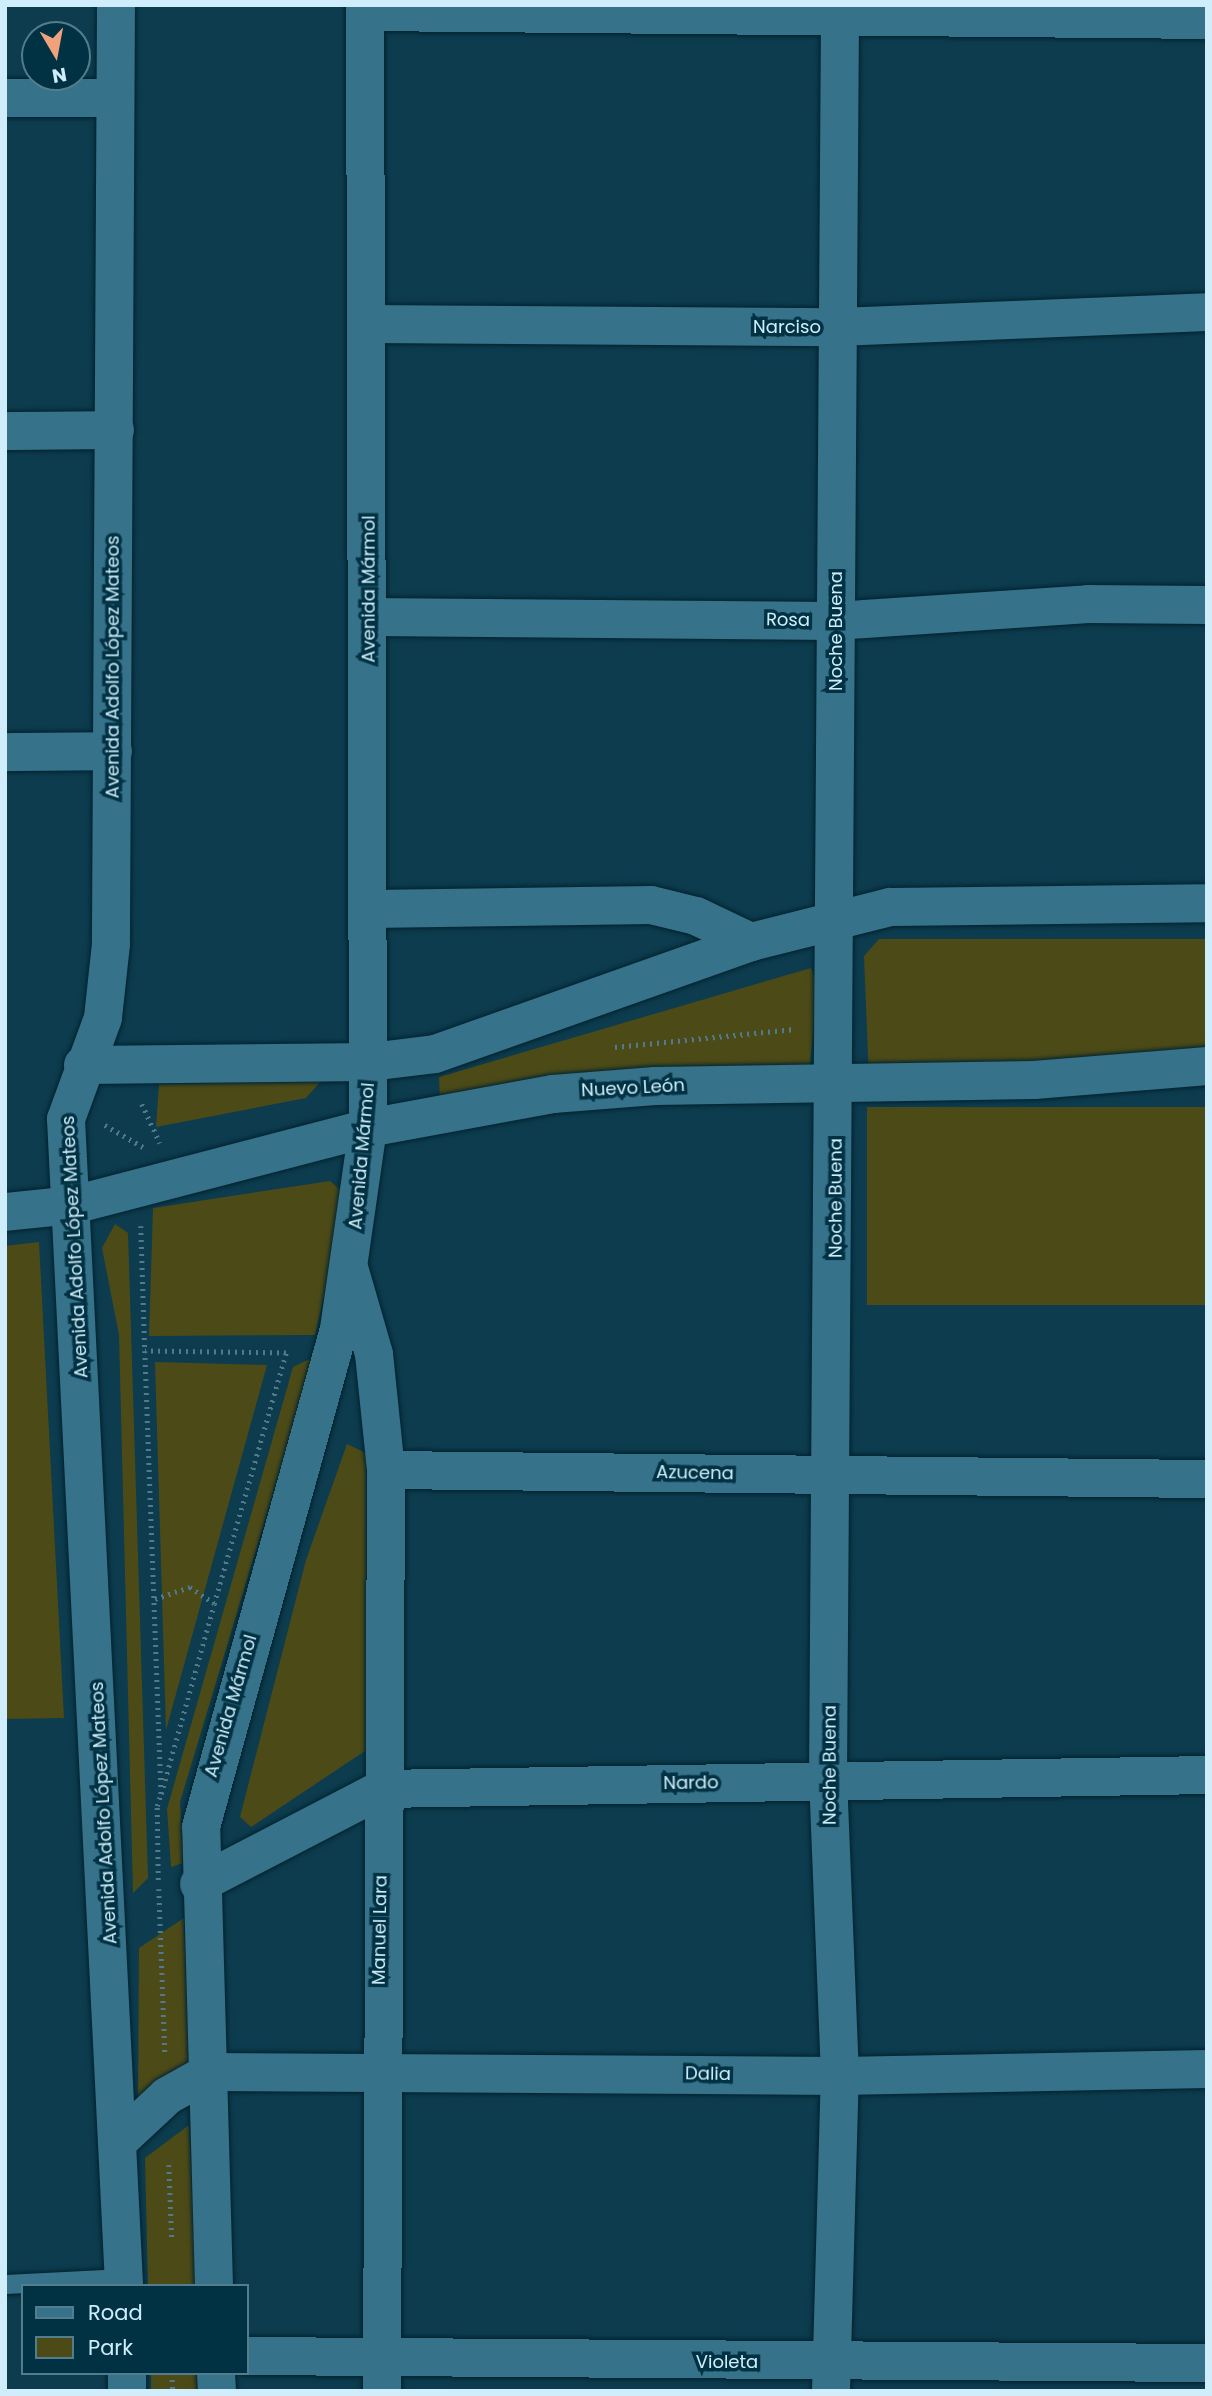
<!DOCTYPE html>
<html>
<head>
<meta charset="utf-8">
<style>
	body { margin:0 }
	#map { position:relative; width:1212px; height:2396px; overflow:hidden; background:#0c3c4e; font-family:Poppins,sans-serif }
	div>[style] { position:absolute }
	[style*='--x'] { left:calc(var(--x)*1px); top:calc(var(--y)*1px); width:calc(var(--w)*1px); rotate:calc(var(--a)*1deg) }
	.green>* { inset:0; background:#4c4b18; transform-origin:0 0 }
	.path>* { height:4.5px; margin-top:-2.25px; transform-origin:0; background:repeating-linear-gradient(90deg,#517b8c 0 2px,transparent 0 7px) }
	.roads { filter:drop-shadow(0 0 2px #02222e) drop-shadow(0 0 2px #02222e) }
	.service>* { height:19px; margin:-9.5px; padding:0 9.5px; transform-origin:9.5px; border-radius:9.5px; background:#36728a }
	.minor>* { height:38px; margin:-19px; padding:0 19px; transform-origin:19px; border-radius:19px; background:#36728a }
	.tertiary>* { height:38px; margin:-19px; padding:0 19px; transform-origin:19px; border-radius:19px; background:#36728a }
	span { translate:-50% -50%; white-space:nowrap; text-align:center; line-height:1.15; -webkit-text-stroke:7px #003243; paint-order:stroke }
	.street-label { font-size:18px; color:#cfedfb }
	.frame { position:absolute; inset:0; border:7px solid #cfedfb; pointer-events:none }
	.legend { position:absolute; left:21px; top:2284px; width:228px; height:91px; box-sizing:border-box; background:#003243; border:2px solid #537d8d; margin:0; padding:9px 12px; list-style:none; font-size:21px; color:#cfedfb }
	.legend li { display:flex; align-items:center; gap:14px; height:35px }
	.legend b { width:35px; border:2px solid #537d8d }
	.north { position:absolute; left:21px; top:21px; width:70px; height:70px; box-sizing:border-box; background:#003243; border:2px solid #537d8d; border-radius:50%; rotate:170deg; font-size:19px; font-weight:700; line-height:28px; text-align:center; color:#cfedfb }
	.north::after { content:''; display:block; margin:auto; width:24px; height:32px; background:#f0a27a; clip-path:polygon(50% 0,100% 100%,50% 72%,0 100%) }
</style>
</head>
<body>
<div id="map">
	<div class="green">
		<div style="clip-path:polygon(879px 939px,1207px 939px,1207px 1056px,869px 1080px,864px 956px)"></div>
		<div style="clip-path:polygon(811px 968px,818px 987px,809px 1074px,440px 1101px,439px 1077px)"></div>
		<div style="clip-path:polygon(321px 1081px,306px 1098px,156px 1127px,159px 1084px)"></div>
		<div style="left:1207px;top:1107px;width:198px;height:340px;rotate:90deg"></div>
		<div style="clip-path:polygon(330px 1181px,347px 1196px,315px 1335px,149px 1336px,153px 1208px)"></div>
		<div style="clip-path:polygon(115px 1224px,128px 1233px,148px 1878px,133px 1893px,119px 1335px,102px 1248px)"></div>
		<div style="clip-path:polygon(39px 1242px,64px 1718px,5px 1719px,5px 1246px)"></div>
		<div style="clip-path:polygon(314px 1357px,180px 1802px,183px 1863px,171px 1867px,167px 1809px,293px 1367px)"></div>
		<div style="clip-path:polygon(155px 1362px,267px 1365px,166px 1730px)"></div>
		<div style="clip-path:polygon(347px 1444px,366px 1453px,368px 1749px,251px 1827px,240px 1817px,306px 1560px)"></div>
		<div style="clip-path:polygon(184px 1918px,189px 2073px,138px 2111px,139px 1948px)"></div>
		<div style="clip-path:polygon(189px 2125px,196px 2286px,148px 2286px,145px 2158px)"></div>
		<div style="left:151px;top:2373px;width:49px;height:18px"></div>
	</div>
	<div class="path">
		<div style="--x:615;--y:1047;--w:181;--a:-5.7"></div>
		<div style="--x:142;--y:1104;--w:43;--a:65.2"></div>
		<div style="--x:105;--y:1125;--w:44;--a:30.1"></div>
		<div style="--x:141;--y:1226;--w:125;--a:88.2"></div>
		<div style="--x:155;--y:1599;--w:37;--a:-19"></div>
		<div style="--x:190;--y:1587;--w:29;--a:34"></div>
		<div style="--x:158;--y:1880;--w:74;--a:-90.8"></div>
		<div style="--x:157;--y:1806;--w:13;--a:-72"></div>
		<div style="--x:161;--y:1794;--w:197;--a:-74.4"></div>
		<div style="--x:214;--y:1604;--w:261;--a:-74"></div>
		<div style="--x:286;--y:1353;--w:141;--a:-179.2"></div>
		<div style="--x:145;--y:1351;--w:443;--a:87.9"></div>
		<div style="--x:159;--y:1889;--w:166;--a:87.9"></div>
		<div style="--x:169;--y:2165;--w:75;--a:87.7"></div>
		<div style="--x:172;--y:2373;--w:18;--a:87"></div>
	</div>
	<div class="roads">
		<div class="service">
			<div style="--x:5;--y:2284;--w:119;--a:-2.9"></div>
		</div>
		<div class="minor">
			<div style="--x:365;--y:12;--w:842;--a:0.54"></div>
			<div style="--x:5;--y:98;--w:110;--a:0"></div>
			<div style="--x:367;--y:324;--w:469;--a:0.4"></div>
			<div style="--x:836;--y:327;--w:371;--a:-2.3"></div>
			<div style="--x:5;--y:431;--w:110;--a:-0.5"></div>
			<div style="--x:369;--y:617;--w:466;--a:0.5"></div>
			<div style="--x:835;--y:621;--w:254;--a:-3.8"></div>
			<div style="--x:1088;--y:604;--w:119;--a:0.5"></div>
			<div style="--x:5;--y:752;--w:108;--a:-0.5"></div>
			<div style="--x:371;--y:909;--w:280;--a:-0.8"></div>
			<div style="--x:651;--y:905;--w:46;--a:13.7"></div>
			<div style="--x:696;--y:916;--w:61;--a:25.3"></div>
			<div style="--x:5;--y:1212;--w:68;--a:-5.9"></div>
			<div style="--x:350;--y:1271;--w:86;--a:73.9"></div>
			<div style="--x:374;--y:1354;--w:117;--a:84.1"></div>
			<div style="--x:386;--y:1470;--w:921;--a:90.25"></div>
			<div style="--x:386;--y:1470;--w:821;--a:0.63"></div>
			<div style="--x:199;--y:1884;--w:206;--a:-27.4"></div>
			<div style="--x:382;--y:1789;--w:825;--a:-0.97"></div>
			<div style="--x:210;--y:2072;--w:630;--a:0.36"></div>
			<div style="--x:840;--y:2076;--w:367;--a:-1.1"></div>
			<div style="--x:247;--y:2356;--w:960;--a:0.42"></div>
			<div style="--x:831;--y:2391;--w:315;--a:-88.4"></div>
			<div style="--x:840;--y:2076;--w:296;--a:-92.3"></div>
			<div style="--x:828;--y:1780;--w:1775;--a:-89.61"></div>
		</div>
		<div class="tertiary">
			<div style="--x:116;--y:5;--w:939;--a:90.31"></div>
			<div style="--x:111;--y:944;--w:74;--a:96.2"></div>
			<div style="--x:103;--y:1018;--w:108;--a:110.1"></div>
			<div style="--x:66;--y:1119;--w:1168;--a:87.15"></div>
			<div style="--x:83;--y:1065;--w:287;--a:-0.6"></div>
			<div style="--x:370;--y:1062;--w:65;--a:-7"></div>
			<div style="--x:435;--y:1054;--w:335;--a:-19.5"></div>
			<div style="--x:751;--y:942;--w:143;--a:-14.1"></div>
			<div style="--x:890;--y:907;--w:317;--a:-0.7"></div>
			<div style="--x:73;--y:1205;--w:305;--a:-14.6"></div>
			<div style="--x:368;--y:1128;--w:188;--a:-10.4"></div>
			<div style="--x:553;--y:1094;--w:102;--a:-4.5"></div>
			<div style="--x:655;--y:1086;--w:379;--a:-0.9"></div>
			<div style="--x:1034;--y:1080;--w:174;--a:-4.6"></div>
			<div style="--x:120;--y:2140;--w:64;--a:-43.1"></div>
			<div style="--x:167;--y:2096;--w:49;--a:-29.2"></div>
			<div style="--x:214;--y:2286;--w:459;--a:-91.6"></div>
			<div style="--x:201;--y:1827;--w:517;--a:-74.51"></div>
			<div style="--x:339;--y:1329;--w:203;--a:-81.8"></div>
			<div style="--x:368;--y:1128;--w:1123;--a:-90.15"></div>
			<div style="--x:127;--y:2373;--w:18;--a:90"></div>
			<div style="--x:216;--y:2373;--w:18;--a:87"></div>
		</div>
	</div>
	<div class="street-label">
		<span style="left:787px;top:327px">Narciso</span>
		<span style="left:369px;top:589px;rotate:-90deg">Avenida Mármol</span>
		<span style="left:788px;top:620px;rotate:1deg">Rosa</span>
		<span style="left:836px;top:631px;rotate:-90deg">Noche Buena</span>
		<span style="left:113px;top:667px;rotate:-90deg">Avenida Adolfo López Mateos</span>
		<span style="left:633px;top:1088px;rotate:-3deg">Nuevo León</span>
		<span style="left:362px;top:1156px;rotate:-85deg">Avenida Mármol</span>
		<span style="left:836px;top:1198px;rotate:-90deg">Noche Buena</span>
		<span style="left:75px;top:1247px;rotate:-93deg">Avenida Adolfo López Mateos</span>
		<span style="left:695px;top:1473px;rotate:1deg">Azucena</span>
		<span style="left:231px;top:1706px;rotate:-74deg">Avenida Mármol</span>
		<span style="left:830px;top:1765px;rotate:-90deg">Noche Buena</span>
		<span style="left:691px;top:1783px;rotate:-1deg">Nardo</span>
		<span style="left:104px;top:1813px;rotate:-93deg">Avenida Adolfo López Mateos</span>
		<span style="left:380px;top:1930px;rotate:-89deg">Manuel Lara</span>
		<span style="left:708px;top:2074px;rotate:1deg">Dalia</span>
		<span style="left:727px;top:2362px">Violeta</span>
	</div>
	<div class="frame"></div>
	<ul class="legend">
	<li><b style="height:9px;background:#36728a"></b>Road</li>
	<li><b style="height:19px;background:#4c4b18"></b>Park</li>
	</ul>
	<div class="north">N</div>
</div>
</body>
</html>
